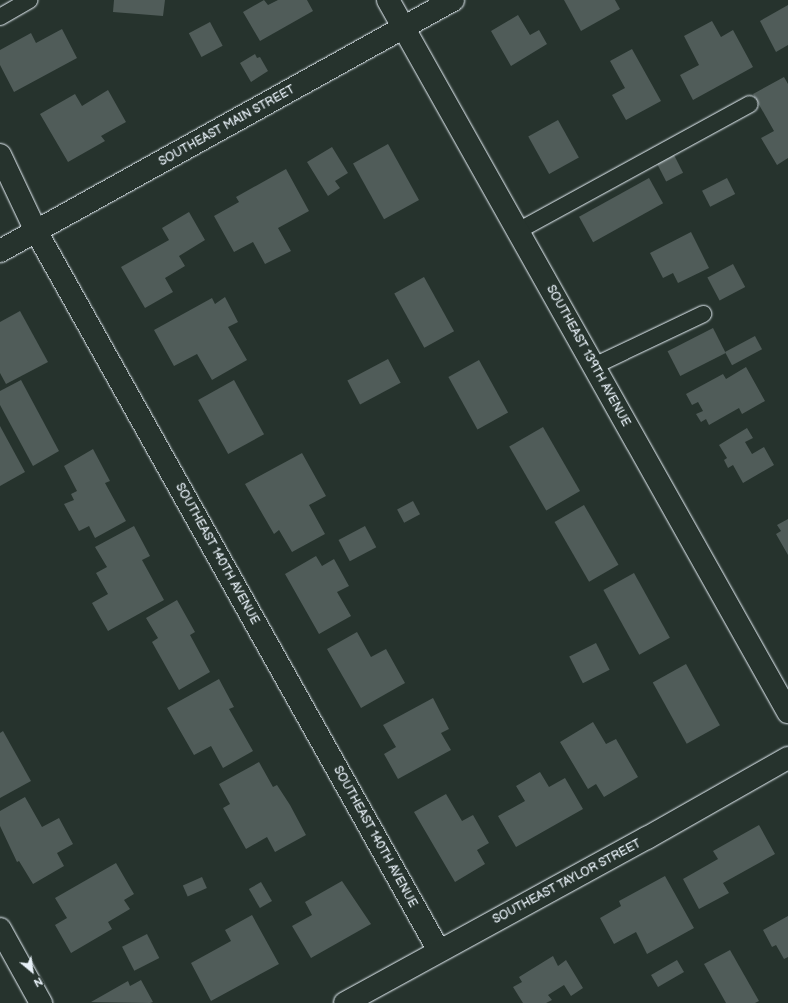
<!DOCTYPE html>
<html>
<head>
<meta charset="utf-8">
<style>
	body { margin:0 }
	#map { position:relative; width:788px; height:1003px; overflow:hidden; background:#26332d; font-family:"Balsamiq Sans",sans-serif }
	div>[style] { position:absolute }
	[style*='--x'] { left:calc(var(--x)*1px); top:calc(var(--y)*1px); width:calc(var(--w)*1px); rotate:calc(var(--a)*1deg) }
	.building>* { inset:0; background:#505c59; transform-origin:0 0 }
	.roads { filter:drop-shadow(0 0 1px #e8f1f8) drop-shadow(0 0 1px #e8f1f8) }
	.service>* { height:16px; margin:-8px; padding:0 8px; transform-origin:8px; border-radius:8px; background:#26332d }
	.minor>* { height:22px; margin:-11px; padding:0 11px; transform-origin:11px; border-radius:11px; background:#26332d }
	span { translate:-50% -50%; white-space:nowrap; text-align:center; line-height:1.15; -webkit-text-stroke:3.5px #26332d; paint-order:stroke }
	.street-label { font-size:12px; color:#e8f1f8 }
	.north { position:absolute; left:12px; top:951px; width:40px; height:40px; -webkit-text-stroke:3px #26332d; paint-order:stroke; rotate:151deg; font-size:11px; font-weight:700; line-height:16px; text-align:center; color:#e8f1f8 }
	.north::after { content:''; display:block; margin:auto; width:14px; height:18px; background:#e8f1f8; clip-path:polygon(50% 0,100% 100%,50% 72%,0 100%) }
</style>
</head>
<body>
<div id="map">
	<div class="building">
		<div style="clip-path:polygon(114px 0,165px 0,163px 16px,113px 12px)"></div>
		<div style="clip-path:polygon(264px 0,268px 5px,278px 0,307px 0,313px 11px,260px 41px,243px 12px)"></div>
		<div style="clip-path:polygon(564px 0,615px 0,620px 9px,581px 31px)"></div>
		<div style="clip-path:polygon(788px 5px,788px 45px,776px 52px,760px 21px)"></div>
		<div style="clip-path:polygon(518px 15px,530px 35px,539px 30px,547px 44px,511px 66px,491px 31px)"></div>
		<div style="clip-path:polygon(712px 21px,721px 37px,733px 30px,753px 67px,693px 100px,680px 75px,699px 65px,684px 36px)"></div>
		<div style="left:210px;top:22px;width:27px;height:24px;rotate:62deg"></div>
		<div style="clip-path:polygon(62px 29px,77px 58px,14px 92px,0 65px,0 50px,31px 33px,36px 43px)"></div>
		<div style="clip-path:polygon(632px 49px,661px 101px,626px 120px,612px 95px,625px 88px,610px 61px)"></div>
		<div style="clip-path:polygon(255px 54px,257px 58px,260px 57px,268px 71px,251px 82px,240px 63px)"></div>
		<div style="clip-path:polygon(784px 77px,788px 84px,788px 158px,777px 165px,761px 138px,774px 131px,753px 94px)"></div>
		<div style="clip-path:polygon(108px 90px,126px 122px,101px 136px,105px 141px,68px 162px,40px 114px,75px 94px,82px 106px)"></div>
		<div style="left:558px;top:120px;width:43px;height:34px;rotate:61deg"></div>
		<div style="left:388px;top:144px;width:64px;height:40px;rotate:61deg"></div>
		<div style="clip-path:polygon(332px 147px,348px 173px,335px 181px,340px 188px,328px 196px,307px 162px)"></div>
		<div style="left:674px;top:155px;width:20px;height:19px;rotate:63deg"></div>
		<div style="clip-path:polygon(286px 169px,309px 211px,278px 228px,291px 251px,265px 264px,253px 242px,234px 252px,214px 216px,239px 202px,236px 197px)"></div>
		<div style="left:649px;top:178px;width:29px;height:80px;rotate:61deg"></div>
		<div style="left:727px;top:178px;width:18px;height:28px;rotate:63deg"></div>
		<div style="clip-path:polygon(189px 212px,205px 240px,179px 256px,185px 266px,165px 278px,173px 292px,145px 308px,121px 267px,169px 240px,162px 228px)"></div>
		<div style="clip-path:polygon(691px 232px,709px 268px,678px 283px,673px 273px,663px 278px,650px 253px)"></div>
		<div style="left:733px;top:264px;width:26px;height:29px;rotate:62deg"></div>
		<div style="left:424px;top:277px;width:62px;height:34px;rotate:61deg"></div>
		<div style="clip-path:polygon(225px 297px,238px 322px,228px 327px,247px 360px,212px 380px,197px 354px,174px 366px,154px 330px,212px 298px,215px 304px)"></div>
		<div style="clip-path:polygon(20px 311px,48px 362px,6px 384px,0 373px,0 322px)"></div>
		<div style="left:713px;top:328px;width:28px;height:51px;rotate:63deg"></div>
		<div style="left:755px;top:336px;width:15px;height:34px;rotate:62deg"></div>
		<div style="left:388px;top:359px;width:27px;height:46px;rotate:62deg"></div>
		<div style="left:479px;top:360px;width:60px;height:35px;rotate:61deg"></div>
		<div style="clip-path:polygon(746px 367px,765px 401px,742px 414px,739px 408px,709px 425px,706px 419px,701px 422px,696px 414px,703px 411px,698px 402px,692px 405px,686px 394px,723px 374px,726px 379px)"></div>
		<div style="clip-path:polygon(21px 380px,59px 451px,33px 466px,0 405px,0 391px)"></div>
		<div style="left:234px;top:380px;width:62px;height:41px;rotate:61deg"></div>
		<div style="clip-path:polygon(0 426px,25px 472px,0 486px)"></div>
		<div style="left:543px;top:427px;width:74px;height:39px;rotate:60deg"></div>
		<div style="clip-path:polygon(747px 428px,753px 438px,745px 442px,752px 454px,764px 447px,774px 465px,743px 483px,733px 465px,728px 468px,724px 460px,727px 458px,719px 445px)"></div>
		<div style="clip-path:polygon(93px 449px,110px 481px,105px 483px,126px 521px,95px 538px,89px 526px,79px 531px,64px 504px,74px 500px,71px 494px,77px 491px,64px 466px)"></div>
		<div style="clip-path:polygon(302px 453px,326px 496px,309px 505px,325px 534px,292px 552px,279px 530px,274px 534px,245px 484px)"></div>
		<div style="left:413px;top:501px;width:15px;height:18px;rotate:62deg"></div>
		<div style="left:584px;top:505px;width:69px;height:34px;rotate:60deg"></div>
		<div style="clip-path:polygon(788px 519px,788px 555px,776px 534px,781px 531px,777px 525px)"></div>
		<div style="clip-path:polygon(134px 526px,150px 556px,142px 560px,164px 600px,108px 631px,92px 603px,108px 594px,96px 573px,107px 567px,95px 547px)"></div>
		<div style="left:365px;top:526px;width:24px;height:30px;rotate:62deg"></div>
		<div style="clip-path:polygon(316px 556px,322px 566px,334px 559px,349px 586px,337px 592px,351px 616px,319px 634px,285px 574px)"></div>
		<div style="left:634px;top:573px;width:74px;height:35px;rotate:61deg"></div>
		<div style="clip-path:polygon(177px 600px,195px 632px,190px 635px,210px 672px,179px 690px,152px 642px,158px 638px,146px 618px)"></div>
		<div style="clip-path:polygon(357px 632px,371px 657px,386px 649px,405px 683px,361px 708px,327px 649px)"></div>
		<div style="left:596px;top:643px;width:30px;height:30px;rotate:63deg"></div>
		<div style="left:686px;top:664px;width:70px;height:38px;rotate:61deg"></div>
		<div style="clip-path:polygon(219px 679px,234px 707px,229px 709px,253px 751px,223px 768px,211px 746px,194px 755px,167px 708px)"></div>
		<div style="clip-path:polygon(433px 698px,449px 729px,441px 733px,451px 750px,398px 779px,384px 754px,396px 747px,383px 725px)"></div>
		<div style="clip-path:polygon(593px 722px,606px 744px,616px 739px,638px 777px,604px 797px,596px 784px,588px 789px,560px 742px)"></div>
		<div style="clip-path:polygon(3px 731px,31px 781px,0 798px,0 733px)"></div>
		<div style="clip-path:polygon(259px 762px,273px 787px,277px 785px,290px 805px,306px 835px,275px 852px,267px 837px,246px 849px,223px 808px,230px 804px,219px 784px)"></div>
		<div style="clip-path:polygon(540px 772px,549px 787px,565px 778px,583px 809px,516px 847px,498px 816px,525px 801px,516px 786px)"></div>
		<div style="clip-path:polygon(446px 794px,462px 821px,473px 815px,489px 843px,477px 850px,485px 864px,455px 882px,414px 812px)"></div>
		<div style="clip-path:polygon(25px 797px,42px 827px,59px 818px,73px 844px,57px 853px,64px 866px,33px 884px,19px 861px,17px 862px,0 826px,0 811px)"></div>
		<div style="clip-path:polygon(759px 825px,775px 854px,723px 883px,729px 893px,699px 909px,683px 879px,718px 859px,713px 851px)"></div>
		<div style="clip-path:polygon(116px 863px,134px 894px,124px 900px,130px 909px,108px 922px,112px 929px,71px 953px,55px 925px,67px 918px,55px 898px)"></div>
		<div style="clip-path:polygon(665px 876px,694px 928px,647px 954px,636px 932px,614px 944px,600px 918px,621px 906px,619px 901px)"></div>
		<div style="left:202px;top:877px;width:12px;height:21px;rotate:66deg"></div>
		<div style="clip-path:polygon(342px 881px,371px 924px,311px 958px,292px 926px,312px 915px,305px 902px)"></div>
		<div style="left:261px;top:882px;width:22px;height:14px;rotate:60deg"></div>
		<div style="clip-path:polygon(252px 915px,279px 964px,211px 1001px,191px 963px,231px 941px,225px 930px)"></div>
		<div style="clip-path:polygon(788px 916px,788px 957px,784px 959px,776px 945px,772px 947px,763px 930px)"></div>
		<div style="left:147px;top:934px;width:27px;height:28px;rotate:63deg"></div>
		<div style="clip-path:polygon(730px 950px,759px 1001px,755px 1003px,726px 1003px,704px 964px)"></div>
		<div style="clip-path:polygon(553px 956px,558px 966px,566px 960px,583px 988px,571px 996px,564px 985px,548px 995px,552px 1000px,546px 1003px,523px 1003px,513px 987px,522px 982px,519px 977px)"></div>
		<div style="left:677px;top:960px;width:14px;height:30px;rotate:60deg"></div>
		<div style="clip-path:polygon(141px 980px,153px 1002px,150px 1003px,91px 1002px,128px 981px,130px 986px)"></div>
	</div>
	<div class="roads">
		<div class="service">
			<div style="--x:0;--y:17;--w:34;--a:-30"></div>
			<div style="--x:518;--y:231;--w:264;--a:-28.7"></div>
			<div style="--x:594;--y:366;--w:121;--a:-25.5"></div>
		</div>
		<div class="minor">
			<div style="--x:388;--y:0;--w:817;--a:60.67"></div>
			<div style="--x:0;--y:155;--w:84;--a:64.7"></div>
			<div style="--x:36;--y:231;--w:825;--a:60.76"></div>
			<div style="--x:0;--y:251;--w:518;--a:-28.99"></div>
			<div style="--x:0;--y:929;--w:85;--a:61"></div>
			<div style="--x:345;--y:1003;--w:344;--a:-28.7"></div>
			<div style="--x:647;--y:838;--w:162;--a:-29.6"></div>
		</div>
	</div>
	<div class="street-label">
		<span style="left:227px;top:126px;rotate:-29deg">SOUTHEAST MAIN STREET</span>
		<span style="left:588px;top:356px;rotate:61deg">SOUTHEAST 139TH AVENUE</span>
		<span style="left:217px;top:554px;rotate:61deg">SOUTHEAST 140TH AVENUE</span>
		<span style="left:375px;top:837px;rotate:61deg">SOUTHEAST 140TH AVENUE</span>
		<span style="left:567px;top:882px;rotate:-28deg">SOUTHEAST TAYLOR STREET</span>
	</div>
	<div class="north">N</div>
</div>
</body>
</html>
